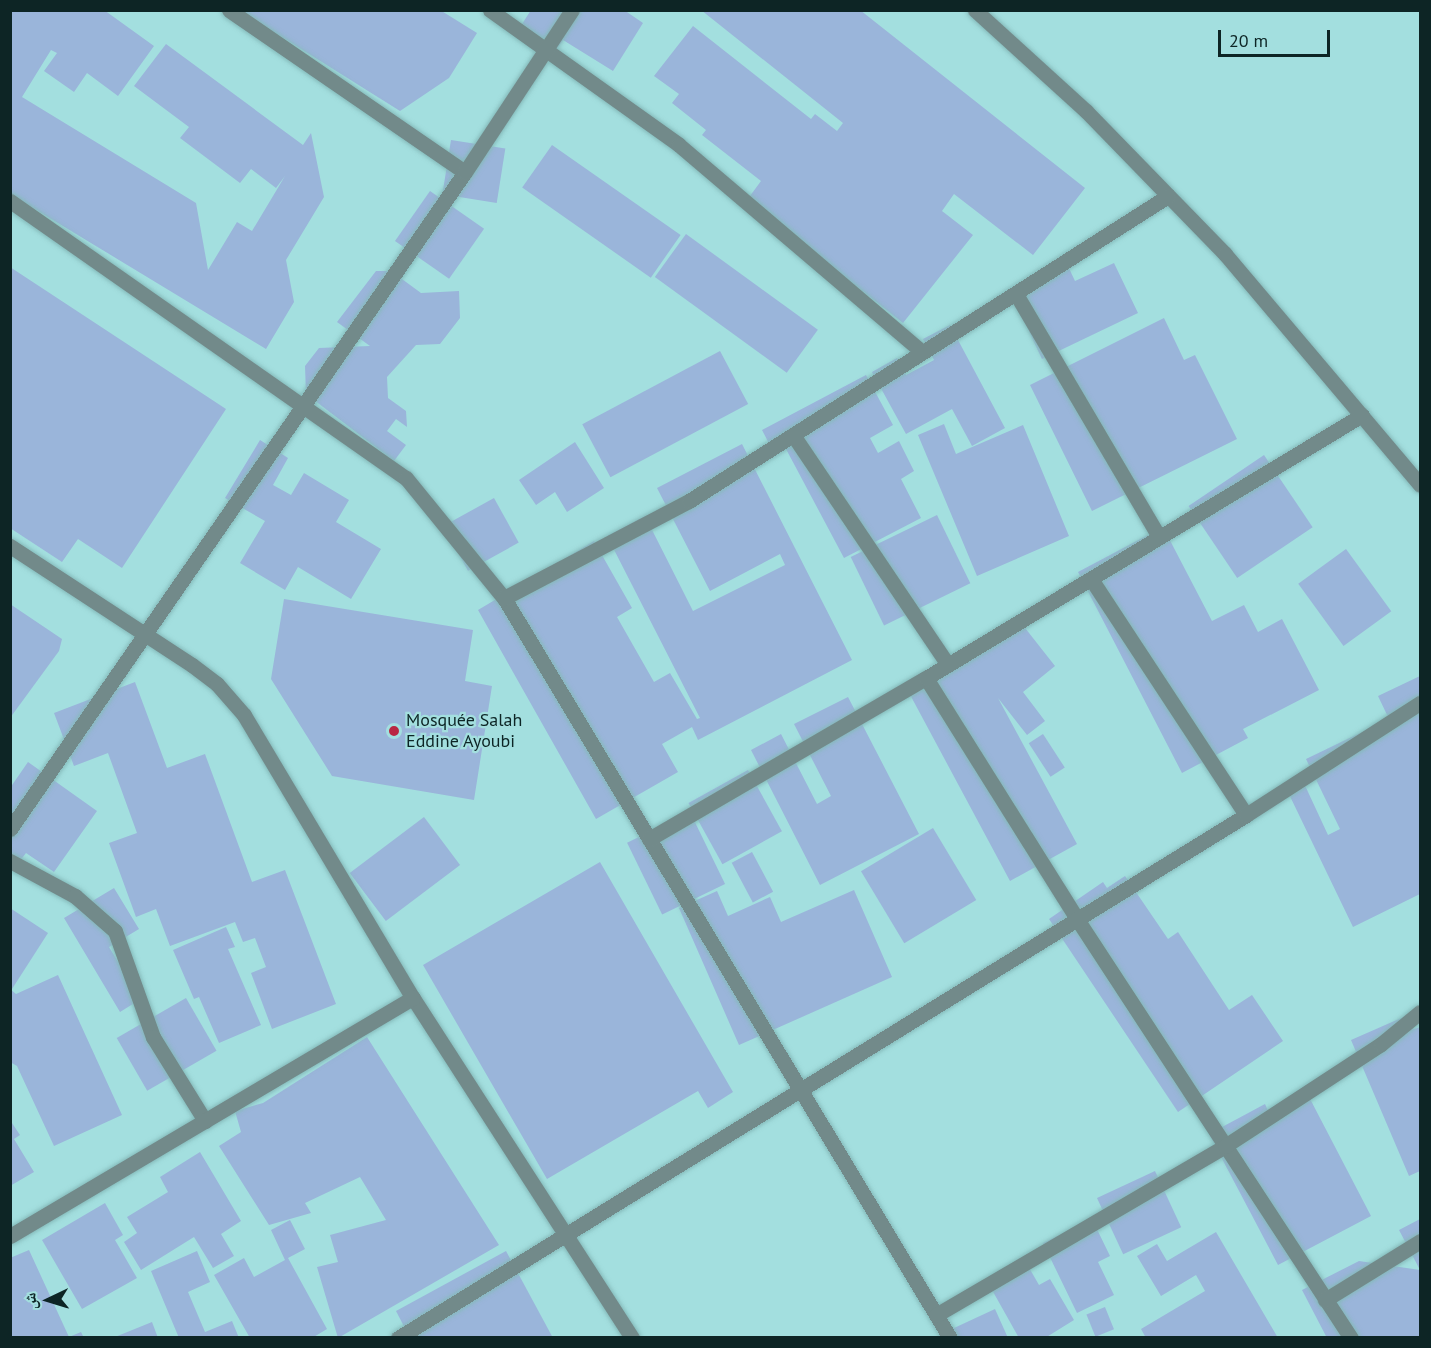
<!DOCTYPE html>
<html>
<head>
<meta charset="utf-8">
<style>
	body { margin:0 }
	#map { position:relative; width:1431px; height:1348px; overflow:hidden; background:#a3dfdf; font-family:"PT Sans","Noto Naskh Arabic",sans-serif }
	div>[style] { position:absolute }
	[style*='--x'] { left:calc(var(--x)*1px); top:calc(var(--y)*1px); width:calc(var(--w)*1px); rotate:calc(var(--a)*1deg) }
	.building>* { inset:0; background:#9ab5da; transform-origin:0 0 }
	.roads { filter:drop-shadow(0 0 2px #85baba) drop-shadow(0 0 2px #85baba) }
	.minor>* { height:15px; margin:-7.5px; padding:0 7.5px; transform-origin:7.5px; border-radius:7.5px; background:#728a8a }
	.dots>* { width:16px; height:16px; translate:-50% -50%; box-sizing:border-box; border:3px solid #a3dfdf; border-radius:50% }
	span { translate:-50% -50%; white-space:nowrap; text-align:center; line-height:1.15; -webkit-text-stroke:4.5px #a3dfdf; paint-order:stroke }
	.poi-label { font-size:18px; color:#0d2525 }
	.left { translate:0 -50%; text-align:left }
	.frame { position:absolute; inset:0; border:12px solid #0d2525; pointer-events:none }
	.north { position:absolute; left:18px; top:1270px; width:60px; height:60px; -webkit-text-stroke:4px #a3dfdf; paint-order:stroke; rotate:266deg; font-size:16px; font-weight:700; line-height:24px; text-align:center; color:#0d2525 }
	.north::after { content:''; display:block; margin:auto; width:21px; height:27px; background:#0d2525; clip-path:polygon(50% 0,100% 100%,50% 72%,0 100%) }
	.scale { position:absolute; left:1218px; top:30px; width:112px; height:27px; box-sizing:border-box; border:3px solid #0d2525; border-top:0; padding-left:8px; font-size:18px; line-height:21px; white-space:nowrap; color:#0d2525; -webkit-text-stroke:4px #a3dfdf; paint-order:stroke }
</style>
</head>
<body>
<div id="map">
	<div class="building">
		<div style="clip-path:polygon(10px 10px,104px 10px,154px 46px,118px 96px,87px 73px,74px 92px,44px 71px,57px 53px,51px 50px,22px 97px,196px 203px,208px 270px,237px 222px,252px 231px,285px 176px,276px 188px,251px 169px,240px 183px,180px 138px,189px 127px,134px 86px,166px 44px,303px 145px,311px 133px,324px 197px,286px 260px,294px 302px,266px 349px,10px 194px)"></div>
		<div style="clip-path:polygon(239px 10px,440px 10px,477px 33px,449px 78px,400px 111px)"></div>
		<div style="clip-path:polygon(531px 10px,624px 10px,643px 23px,613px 71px,563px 40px,551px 58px,515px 35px)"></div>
		<div style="clip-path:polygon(701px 10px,860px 10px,1085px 188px,1033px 255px,954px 194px,942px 211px,973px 235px,903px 323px,747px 200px,761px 181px,702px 135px,706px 130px,672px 103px,679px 94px,654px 76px,693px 26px,811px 119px,815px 114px,837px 131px,843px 123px)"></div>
		<div style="left:451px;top:140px;width:55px;height:55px;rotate:9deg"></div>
		<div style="left:552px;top:145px;width:157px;height:52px;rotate:35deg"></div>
		<div style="left:430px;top:191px;width:66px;height:61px;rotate:35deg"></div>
		<div style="left:686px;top:234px;width:163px;height:53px;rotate:36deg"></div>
		<div style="clip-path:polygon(1114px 263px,1138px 313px,1042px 359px,1010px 291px,1067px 264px,1075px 281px)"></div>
		<div style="clip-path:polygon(10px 267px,226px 409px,122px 568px,78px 539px,62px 562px,10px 528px)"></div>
		<div style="clip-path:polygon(376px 271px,391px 271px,421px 293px,459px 291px,460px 318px,440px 344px,416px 345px,387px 377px,388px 398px,406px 411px,407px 427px,396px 419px,387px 431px,406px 445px,394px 461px,306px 394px,305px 366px,319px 348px,370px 346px,337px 322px)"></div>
		<div style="clip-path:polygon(1164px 318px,1184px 360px,1195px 355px,1237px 439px,1092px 511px,1030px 385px)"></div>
		<div style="clip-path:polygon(950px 325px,1005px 428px,972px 446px,952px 409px,906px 434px,872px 372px,897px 358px,906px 375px,934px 360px,923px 339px)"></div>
		<div style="left:720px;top:351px;width:60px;height:156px;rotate:62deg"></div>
		<div style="clip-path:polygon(866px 375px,893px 425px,870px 438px,878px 453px,899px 441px,914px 471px,901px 479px,921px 518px,844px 558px,786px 449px,775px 455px,762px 430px)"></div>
		<div style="clip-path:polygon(944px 424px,956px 454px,1023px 425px,1069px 536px,977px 576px,918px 435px)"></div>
		<div style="clip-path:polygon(260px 440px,288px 458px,273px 485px,291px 495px,304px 473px,349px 500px,336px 522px,381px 549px,351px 599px,298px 567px,285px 590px,240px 563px,265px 521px,225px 498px)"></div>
		<div style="clip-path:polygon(575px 442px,604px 488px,567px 512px,555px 492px,536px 505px,519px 480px)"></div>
		<div style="clip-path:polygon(742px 444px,852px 660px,698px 740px,692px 727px,662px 744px,678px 772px,596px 819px,478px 610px,594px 541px,632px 608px,617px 617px,654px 682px,670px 673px,697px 719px,700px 718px,607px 536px,645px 516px,693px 611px,785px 565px,780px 554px,710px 591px,657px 488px)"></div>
		<div style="left:1264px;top:455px;width:87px;height:91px;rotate:56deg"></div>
		<div style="left:494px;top:498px;width:51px;height:58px;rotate:61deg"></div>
		<div style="left:937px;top:515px;width:76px;height:96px;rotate:64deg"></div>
		<div style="clip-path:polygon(1163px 527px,1212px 621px,1244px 605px,1258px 632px,1282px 619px,1319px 690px,1243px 729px,1248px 738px,1182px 773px,1078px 572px)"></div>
		<div style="left:1346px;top:549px;width:77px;height:59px;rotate:54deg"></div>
		<div style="clip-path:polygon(284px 599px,473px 630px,465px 681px,492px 686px,474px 800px,332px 776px,271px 679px)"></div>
		<div style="clip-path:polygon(10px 604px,62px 639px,59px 651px,10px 718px)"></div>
		<div style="clip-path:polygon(1018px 619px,1055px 666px,1023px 692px,1045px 721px,1027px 735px,998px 698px,1077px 844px,1010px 881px,907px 689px)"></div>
		<div style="clip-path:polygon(1420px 676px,1420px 894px,1353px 927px,1286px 788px,1302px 779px,1328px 835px,1340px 829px,1306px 759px,1389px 719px,1378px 696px)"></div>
		<div style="clip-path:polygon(135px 682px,167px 768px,205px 754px,252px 882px,285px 870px,336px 1004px,272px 1029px,251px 973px,266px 967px,255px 938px,243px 942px,235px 922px,170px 946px,156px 909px,136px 917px,109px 843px,137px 833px,108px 753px,74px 766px,54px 713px)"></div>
		<div style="clip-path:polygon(848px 697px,919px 834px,820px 885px,751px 750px,781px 734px,817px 804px,831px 796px,794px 724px)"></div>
		<div style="left:1043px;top:734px;width:40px;height:17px;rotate:57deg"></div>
		<div style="clip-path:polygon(28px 762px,97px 811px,54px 872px,26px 853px,10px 874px,10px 788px)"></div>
		<div style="left:748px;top:770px;width:70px;height:68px;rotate:61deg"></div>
		<div style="left:690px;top:812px;width:80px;height:70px;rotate:64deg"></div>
		<div style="left:424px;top:817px;width:60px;height:93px;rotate:53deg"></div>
		<div style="left:933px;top:828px;width:84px;height:84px;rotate:59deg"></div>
		<div style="left:752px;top:852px;width:45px;height:23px;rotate:62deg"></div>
		<div style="clip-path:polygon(600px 862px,733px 1092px,708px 1108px,698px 1091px,547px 1179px,423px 965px)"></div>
		<div style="clip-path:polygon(1125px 876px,1168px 939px,1178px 932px,1229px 1010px,1252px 995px,1283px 1041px,1178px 1112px,1049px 919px,1103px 882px,1107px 888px)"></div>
		<div style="clip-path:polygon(114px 888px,139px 929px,109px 947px,141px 999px,120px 1012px,64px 918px)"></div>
		<div style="clip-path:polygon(854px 890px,892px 977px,739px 1045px,679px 908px,717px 891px,728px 916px,770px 897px,781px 922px)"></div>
		<div style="clip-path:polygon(10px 908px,48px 933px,12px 989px,10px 988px)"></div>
		<div style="clip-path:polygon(226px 927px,235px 947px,228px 949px,261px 1025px,219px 1043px,199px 997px,194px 999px,173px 950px)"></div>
		<div style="clip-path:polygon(58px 975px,122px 1115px,54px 1146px,17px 1066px,10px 1062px,10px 989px,16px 994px)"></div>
		<div style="left:186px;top:998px;width:61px;height:80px;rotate:60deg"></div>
		<div style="clip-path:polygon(1408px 1015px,1414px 1029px,1420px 1027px,1420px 1171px,1409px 1176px,1351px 1040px)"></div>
		<div style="clip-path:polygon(367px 1037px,499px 1245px,338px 1338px,317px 1267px,338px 1262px,330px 1235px,386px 1220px,360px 1177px,305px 1203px,311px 1213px,269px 1225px,219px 1146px,241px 1132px,235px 1111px,263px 1103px)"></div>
		<div style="clip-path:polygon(1308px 1095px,1371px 1216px,1278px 1265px,1209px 1134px,1265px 1104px,1270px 1115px)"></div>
		<div style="clip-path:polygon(10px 1120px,20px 1135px,14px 1139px,34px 1172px,10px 1186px)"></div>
		<div style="clip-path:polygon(200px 1152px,241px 1221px,221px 1234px,234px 1256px,213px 1268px,194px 1237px,141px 1270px,124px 1242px,137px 1233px,127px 1217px,168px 1192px,160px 1177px)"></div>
		<div style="left:1155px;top:1171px;width:62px;height:64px;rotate:65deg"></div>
		<div style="clip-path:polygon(105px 1203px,123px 1235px,115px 1240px,137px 1278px,82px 1309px,42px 1240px)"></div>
		<div style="clip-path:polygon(1092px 1219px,1110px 1256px,1098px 1262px,1114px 1295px,1077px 1313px,1043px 1243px)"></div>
		<div style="clip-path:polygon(1420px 1219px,1420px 1338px,1327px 1338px,1302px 1290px,1359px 1261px,1420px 1270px,1399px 1230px)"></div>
		<div style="clip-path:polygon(290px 1220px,305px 1249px,288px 1258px,327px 1329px,312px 1338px,250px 1338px,214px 1275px,244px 1258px,254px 1277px,285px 1260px,271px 1230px)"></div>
		<div style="clip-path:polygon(1216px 1232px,1278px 1338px,1146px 1338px,1141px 1329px,1205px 1291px,1196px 1275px,1161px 1296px,1137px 1256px,1157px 1244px,1167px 1261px)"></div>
		<div style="clip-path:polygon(29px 1250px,69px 1337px,81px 1332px,84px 1338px,10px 1338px,10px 1258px)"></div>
		<div style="clip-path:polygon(197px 1251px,210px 1282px,188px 1292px,205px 1332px,232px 1321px,239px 1338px,179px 1338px,151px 1271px)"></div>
		<div style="clip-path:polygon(506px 1251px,553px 1338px,410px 1338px,396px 1311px)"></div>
		<div style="clip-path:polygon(1024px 1259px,1039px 1285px,1050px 1279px,1074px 1320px,1045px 1338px,1019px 1338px,987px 1281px)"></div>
		<div style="left:1105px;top:1307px;width:24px;height:20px;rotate:68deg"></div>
		<div style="clip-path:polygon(995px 1309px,1008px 1338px,940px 1338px,939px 1335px)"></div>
		<div style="clip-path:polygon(152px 1322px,158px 1338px,115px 1338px,115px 1337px)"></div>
	</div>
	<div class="roads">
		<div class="minor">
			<div style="--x:229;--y:10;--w:286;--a:34.5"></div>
			<div style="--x:490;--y:10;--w:232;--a:35.5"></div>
			<div style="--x:679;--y:145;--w:319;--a:40.4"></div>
			<div style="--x:975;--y:10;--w:150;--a:42.3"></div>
			<div style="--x:1086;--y:111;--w:199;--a:45.8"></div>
			<div style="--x:1225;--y:254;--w:302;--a:49.8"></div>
			<div style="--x:10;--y:201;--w:483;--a:35"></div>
			<div style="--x:406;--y:478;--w:155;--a:50.8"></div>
			<div style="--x:504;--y:598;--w:864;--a:58.92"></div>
			<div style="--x:1016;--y:294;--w:282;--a:59.5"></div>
			<div style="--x:793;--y:435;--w:277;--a:56"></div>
			<div style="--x:10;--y:546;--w:217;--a:33.2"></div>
			<div style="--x:192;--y:665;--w:31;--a:37"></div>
			<div style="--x:217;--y:684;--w:41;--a:48.9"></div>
			<div style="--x:244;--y:715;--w:330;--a:59.2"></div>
			<div style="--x:413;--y:998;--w:404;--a:57.2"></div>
			<div style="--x:1091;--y:579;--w:282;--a:56.7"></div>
			<div style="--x:504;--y:598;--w:209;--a:-27.7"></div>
			<div style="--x:689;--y:501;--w:568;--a:-32.49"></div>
			<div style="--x:926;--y:678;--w:284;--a:57.9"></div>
			<div style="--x:1077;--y:919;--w:501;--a:56.82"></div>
			<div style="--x:10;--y:829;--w:799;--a:-55.3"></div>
			<div style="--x:465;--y:172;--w:194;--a:-56.6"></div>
			<div style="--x:649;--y:839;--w:320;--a:-30.2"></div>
			<div style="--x:926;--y:678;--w:509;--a:-31.1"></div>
			<div style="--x:10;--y:861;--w:74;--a:28.3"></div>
			<div style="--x:75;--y:896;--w:53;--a:41.2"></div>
			<div style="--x:115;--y:931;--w:113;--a:70.3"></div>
			<div style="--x:153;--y:1037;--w:99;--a:58.2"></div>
			<div style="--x:10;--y:1236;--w:468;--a:-30.6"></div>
			<div style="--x:1325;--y:1300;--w:112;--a:-31.8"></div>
			<div style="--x:936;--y:1315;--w:335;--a:-30.3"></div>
			<div style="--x:1225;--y:1146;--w:186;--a:-33.2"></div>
			<div style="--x:1381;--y:1044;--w:50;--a:-39.4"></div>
			<div style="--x:398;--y:1338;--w:996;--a:-31.66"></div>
			<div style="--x:1246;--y:815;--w:207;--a:-32.8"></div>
		</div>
	</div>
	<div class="dots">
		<div style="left:394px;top:731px;background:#b92742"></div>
	</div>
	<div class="poi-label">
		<span class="left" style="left:406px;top:731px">Mosquée Salah<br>Eddine Ayoubi</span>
	</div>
	<div class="frame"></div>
	<div class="north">ش</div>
	<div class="scale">20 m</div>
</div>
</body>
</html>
